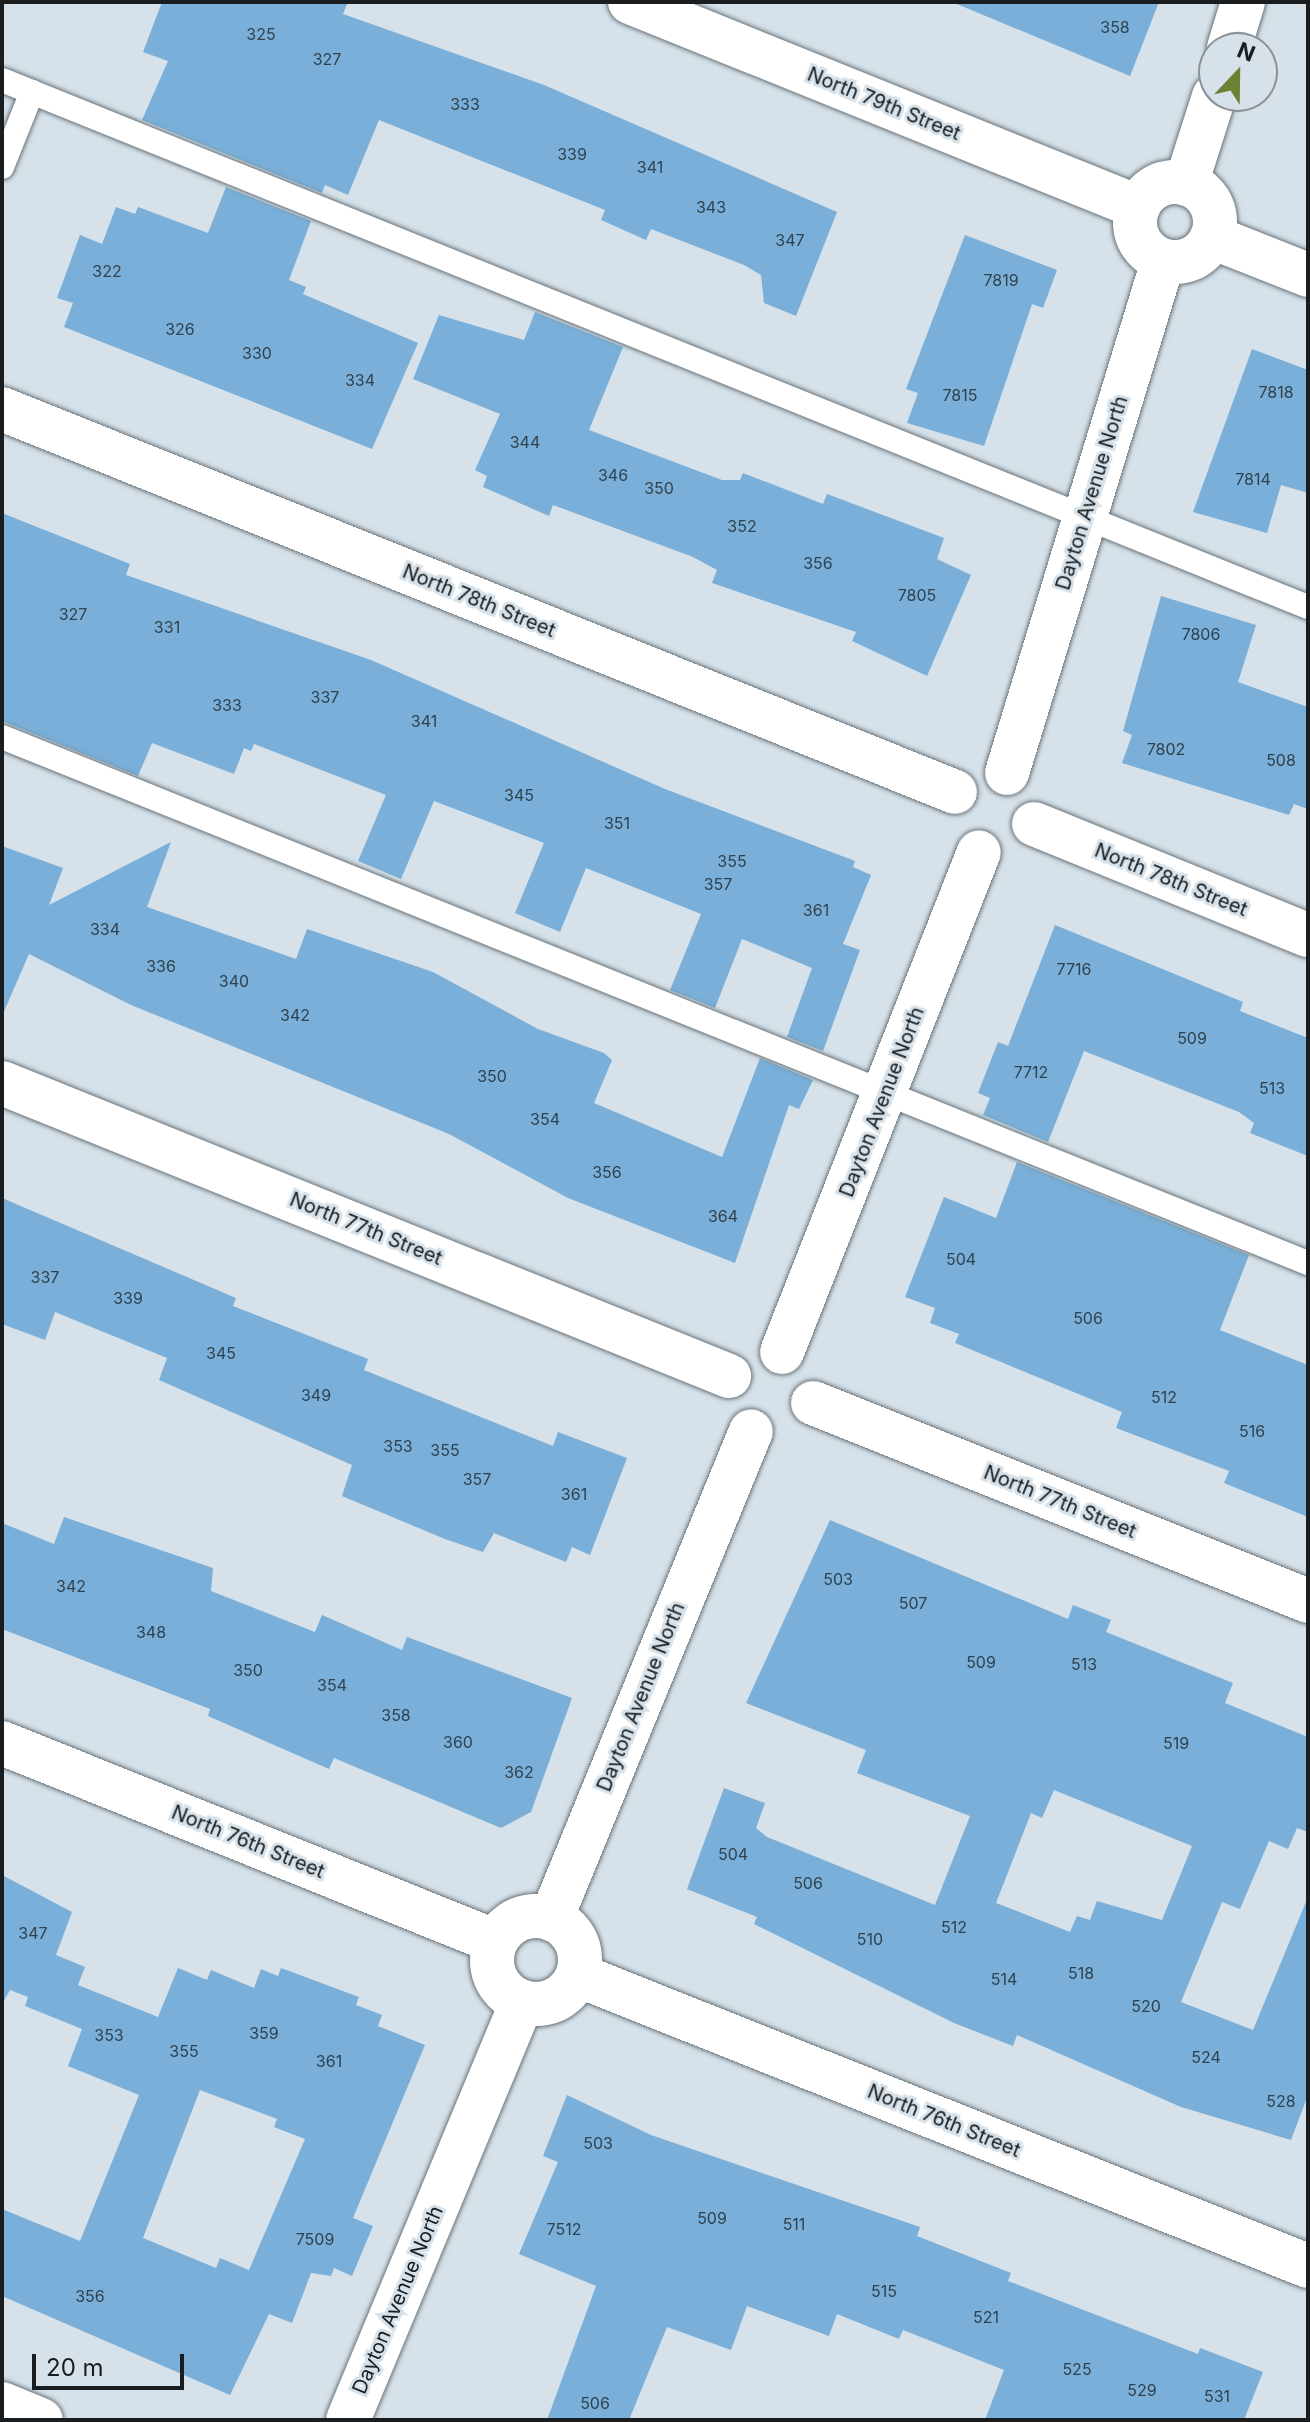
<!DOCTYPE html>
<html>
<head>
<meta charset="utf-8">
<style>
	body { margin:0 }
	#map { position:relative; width:1310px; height:2422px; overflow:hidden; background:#d6e1e9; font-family:Inter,sans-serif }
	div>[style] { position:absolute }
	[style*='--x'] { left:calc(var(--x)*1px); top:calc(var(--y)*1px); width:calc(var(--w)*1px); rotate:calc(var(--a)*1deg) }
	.building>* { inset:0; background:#79afd8 }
	.roads { filter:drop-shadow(0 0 2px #69737a) drop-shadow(0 0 2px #69737a) }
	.lane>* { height:24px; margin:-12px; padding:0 12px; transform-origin:12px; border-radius:12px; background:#fff }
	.street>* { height:44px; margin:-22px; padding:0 22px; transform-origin:22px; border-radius:22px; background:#fff }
	.street>.ring { margin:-22px; padding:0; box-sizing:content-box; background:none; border:44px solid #fff; border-radius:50% }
	span { translate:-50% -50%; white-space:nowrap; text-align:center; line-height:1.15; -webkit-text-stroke:6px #d6e1e9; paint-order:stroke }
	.number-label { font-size:16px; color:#31424e }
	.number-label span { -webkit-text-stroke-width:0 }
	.street-label { font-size:20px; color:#191d20 }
	.frame { position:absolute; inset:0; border:4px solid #191d20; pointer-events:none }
	.north { position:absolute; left:1198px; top:32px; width:80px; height:80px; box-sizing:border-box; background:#d6e1e9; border:2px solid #8a9399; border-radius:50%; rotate:22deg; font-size:22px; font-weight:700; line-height:32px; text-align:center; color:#191d20 }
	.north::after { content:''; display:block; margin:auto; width:28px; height:36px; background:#6b8234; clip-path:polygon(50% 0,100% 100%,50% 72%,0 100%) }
	.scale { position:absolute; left:32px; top:2354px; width:152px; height:36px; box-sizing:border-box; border:4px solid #191d20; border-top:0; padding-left:10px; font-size:24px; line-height:28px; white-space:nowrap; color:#191d20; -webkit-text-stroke:6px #d6e1e9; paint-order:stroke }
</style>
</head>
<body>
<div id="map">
	<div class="building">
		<div style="clip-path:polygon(162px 2px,348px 2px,343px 14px,544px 85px,837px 212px,796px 316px,764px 303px,761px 275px,744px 265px,651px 229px,646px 240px,601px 220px,605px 210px,379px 120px,348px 195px,325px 185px,322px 193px,142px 120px,168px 61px,143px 52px)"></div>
		<div style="clip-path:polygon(952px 2px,1159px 2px,1130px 76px)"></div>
		<div style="clip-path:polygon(226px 187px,311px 221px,289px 280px,306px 287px,303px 294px,418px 343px,372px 449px,64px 327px,73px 303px,57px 298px,80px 235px,102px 244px,116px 207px,135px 214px,138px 207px,208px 233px)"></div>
		<div style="clip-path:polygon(965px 235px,1057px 270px,1043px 308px,1032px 304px,984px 446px,907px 423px,918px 393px,906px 389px)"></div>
		<div style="clip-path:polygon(535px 312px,623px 347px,589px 430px,722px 480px,740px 480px,743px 473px,823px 504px,827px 494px,944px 538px,937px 559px,971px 575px,927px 676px,852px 641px,856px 632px,712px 583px,717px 570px,693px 557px,553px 505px,549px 516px,483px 487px,487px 476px,475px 470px,500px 414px,413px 379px,439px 315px,524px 340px)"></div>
		<div style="clip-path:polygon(1252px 349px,1308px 370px,1308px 493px,1281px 485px,1267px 533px,1193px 512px)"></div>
		<div style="clip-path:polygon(2px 513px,130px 564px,126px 575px,371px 660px,665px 789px,855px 861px,853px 867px,871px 875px,843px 944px,860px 950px,823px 1051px,787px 1037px,812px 968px,742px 939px,715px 1008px,670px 990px,701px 914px,586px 868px,560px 932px,515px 913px,544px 843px,434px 801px,401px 879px,358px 861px,386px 795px,254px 744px,251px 751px,244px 748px,234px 774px,152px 743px,138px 776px,2px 721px)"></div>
		<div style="clip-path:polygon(1161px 596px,1256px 625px,1238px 682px,1308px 707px,1308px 809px,1294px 804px,1289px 815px,1122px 763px,1132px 735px,1123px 731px)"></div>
		<div style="clip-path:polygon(171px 842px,147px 907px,296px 959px,307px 929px,433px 972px,538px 1029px,604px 1053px,612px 1060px,594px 1103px,722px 1157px,760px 1058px,813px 1080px,799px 1109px,789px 1105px,735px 1263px,568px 1198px,449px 1134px,131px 1005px,29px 954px,2px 1016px,2px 846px,63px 868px,49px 905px)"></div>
		<div style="clip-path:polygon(1055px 925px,1243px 1002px,1240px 1011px,1308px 1038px,1308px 1156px,1250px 1133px,1254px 1123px,1239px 1112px,1084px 1051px,1048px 1142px,983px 1115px,990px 1098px,978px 1093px,998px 1042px,1008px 1046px)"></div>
		<div style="clip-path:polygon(1017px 1162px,1249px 1255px,1220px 1330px,1308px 1365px,1308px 1517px,1224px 1483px,1229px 1471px,1116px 1428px,1122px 1412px,955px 1343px,959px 1334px,930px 1323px,935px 1308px,905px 1297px,944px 1197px,996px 1218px)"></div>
		<div style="clip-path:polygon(2px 1198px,236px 1298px,233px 1306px,368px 1359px,364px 1370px,553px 1446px,558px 1432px,627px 1458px,590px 1555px,572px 1547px,566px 1562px,494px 1533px,483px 1552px,445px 1539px,342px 1496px,352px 1465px,159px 1380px,167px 1358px,55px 1312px,45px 1340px,2px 1324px)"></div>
		<div style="clip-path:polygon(64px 1517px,213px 1568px,211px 1591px,315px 1632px,322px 1615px,402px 1650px,407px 1637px,572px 1698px,531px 1812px,501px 1828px,334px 1758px,329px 1769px,208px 1716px,210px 1709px,2px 1629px,2px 1523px,54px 1544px)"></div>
		<div style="clip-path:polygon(evenodd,830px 1520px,1068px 1619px,1073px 1605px,1111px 1620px,1106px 1632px,1233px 1683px,1225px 1703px,1308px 1737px,1308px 1832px,1297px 1828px,1288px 1849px,1269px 1841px,1240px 1909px,1222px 1902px,1181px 2002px,1253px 2030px,1308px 1897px,1308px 2095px,1291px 2140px,1181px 2107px,1017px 2035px,1013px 2046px,954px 2023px,754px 1924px,757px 1917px,687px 1889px,724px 1788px,765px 1803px,756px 1828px,767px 1837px,935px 1905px,970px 1816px,857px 1773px,866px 1750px,746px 1703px,830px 1520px,1054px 1790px,1192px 1846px,1162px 1920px,1097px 1901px,1090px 1920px,1077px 1916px,1070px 1932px,996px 1903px,1031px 1813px,1042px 1818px,1054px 1790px)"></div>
		<div style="clip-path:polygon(evenodd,2px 1875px,72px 1912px,56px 1955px,85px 1967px,78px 1985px,158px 2017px,178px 1968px,207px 1980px,211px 1970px,254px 1988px,261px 1969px,278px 1976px,281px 1968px,359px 1997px,356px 2005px,382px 2015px,378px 2026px,425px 2045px,353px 2218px,373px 2226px,352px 2276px,334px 2268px,331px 2276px,311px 2273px,292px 2323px,269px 2314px,230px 2395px,2px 2296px,2px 2209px,80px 2241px,139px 2095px,68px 2066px,82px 2029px,25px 2006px,28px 1997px,10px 1990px,2px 2004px,2px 1875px,200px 2090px,277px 2119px,274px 2127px,305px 2139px,249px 2270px,220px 2258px,216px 2268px,143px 2238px,200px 2090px)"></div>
		<div style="clip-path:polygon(567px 2095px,651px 2135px,920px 2227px,917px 2236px,1011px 2273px,1008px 2281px,1198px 2354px,1200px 2348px,1263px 2372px,1244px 2420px,985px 2420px,1004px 2370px,903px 2330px,899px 2339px,837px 2314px,829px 2336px,747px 2306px,731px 2350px,667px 2327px,629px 2420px,547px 2420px,596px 2286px,519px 2254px,558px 2162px,543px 2156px)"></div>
	</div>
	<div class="roads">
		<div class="lane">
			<div style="--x:2;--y:80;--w:1408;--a:21.98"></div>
			<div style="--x:2;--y:167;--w:81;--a:-68.2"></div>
			<div style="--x:2;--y:737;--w:1408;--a:21.94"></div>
		</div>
		<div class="street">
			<div style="--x:630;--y:2;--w:548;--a:21.98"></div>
			<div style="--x:1229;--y:48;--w:48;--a:-73.1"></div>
			<div class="ring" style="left:1135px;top:182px;width:36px;height:36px"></div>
			<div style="--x:1186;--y:184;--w:92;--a:-72.3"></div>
			<div style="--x:1212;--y:237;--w:103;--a:21.6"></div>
			<div style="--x:2;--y:409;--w:1027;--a:21.89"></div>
			<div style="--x:1007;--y:773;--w:535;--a:-73.05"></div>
			<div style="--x:1034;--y:824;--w:296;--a:22.1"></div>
			<div style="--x:2;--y:1083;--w:784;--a:21.95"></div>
			<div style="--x:782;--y:1352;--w:537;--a:-68.5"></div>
			<div style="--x:813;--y:1403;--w:533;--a:21.8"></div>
			<div style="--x:2;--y:1743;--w:530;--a:21.92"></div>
			<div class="ring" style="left:492px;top:1916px;width:44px;height:44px"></div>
			<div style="--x:551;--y:1919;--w:527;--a:-67.71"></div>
			<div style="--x:580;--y:1976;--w:784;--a:21.72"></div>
			<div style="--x:2;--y:2404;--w:42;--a:22.3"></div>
			<div style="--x:348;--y:2420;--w:453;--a:-67.4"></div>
		</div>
	</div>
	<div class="number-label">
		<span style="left:1115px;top:27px">358</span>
		<span style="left:261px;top:34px">325</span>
		<span style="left:327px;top:59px">327</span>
		<span style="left:465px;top:104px">333</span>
		<span style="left:572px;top:154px">339</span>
		<span style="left:650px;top:167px">341</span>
		<span style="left:711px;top:207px">343</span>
		<span style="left:790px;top:240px">347</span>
		<span style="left:107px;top:271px">322</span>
		<span style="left:1001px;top:280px">7819</span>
		<span style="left:180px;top:329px">326</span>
		<span style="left:257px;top:353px">330</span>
		<span style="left:360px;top:380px">334</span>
		<span style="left:1276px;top:392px">7818</span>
		<span style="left:960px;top:395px">7815</span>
		<span style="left:525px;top:442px">344</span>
		<span style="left:613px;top:475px">346</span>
		<span style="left:1253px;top:479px">7814</span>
		<span style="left:659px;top:488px">350</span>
		<span style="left:742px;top:526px">352</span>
		<span style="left:818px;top:563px">356</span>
		<span style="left:917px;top:595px">7805</span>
		<span style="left:73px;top:614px">327</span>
		<span style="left:167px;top:627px">331</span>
		<span style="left:1201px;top:634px">7806</span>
		<span style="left:325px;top:697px">337</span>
		<span style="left:227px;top:705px">333</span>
		<span style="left:424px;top:721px">341</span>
		<span style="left:1166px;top:749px">7802</span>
		<span style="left:1281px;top:760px">508</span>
		<span style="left:519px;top:795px">345</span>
		<span style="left:617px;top:823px">351</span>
		<span style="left:732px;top:861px">355</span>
		<span style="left:718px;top:884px">357</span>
		<span style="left:816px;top:910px">361</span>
		<span style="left:105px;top:929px">334</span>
		<span style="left:161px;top:966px">336</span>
		<span style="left:1074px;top:969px">7716</span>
		<span style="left:234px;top:981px">340</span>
		<span style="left:295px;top:1015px">342</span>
		<span style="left:1192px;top:1038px">509</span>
		<span style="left:1031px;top:1072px">7712</span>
		<span style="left:492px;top:1076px">350</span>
		<span style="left:1272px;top:1088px">513</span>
		<span style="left:545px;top:1119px">354</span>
		<span style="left:607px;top:1172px">356</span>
		<span style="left:723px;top:1216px">364</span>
		<span style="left:961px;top:1259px">504</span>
		<span style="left:45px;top:1277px">337</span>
		<span style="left:128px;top:1298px">339</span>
		<span style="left:1088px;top:1318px">506</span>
		<span style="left:221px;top:1353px">345</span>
		<span style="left:316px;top:1395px">349</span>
		<span style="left:1164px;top:1397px">512</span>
		<span style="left:1252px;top:1431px">516</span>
		<span style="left:398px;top:1446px">353</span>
		<span style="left:445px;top:1450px">355</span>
		<span style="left:477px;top:1479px">357</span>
		<span style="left:574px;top:1494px">361</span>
		<span style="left:838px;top:1579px">503</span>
		<span style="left:71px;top:1586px">342</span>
		<span style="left:913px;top:1603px">507</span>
		<span style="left:151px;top:1632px">348</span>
		<span style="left:981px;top:1662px">509</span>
		<span style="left:1084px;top:1664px">513</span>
		<span style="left:248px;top:1670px">350</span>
		<span style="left:332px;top:1685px">354</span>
		<span style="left:396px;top:1715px">358</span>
		<span style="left:458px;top:1742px">360</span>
		<span style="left:1176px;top:1743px">519</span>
		<span style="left:519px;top:1772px">362</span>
		<span style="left:733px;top:1854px">504</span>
		<span style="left:808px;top:1883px">506</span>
		<span style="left:954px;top:1927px">512</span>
		<span style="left:33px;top:1933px">347</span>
		<span style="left:870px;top:1939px">510</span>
		<span style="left:1081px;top:1973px">518</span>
		<span style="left:1004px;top:1979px">514</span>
		<span style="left:1146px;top:2006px">520</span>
		<span style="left:264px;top:2033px">359</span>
		<span style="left:109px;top:2035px">353</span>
		<span style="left:184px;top:2051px">355</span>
		<span style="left:1206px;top:2057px">524</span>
		<span style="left:329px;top:2061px">361</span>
		<span style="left:1281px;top:2101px">528</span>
		<span style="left:598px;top:2143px">503</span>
		<span style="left:712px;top:2218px">509</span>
		<span style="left:794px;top:2224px">511</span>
		<span style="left:564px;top:2229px">7512</span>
		<span style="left:315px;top:2239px">7509</span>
		<span style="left:884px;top:2291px">515</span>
		<span style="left:90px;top:2296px">356</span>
		<span style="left:986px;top:2317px">521</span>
		<span style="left:1077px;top:2369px">525</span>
		<span style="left:1142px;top:2390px">529</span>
		<span style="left:1217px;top:2396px">531</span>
		<span style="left:595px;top:2403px">506</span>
	</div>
	<div class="street-label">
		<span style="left:884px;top:104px;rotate:22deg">North 79th Street</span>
		<span style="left:1092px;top:493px;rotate:-73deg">Dayton Avenue North</span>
		<span style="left:479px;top:601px;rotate:22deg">North 78th Street</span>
		<span style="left:1171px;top:880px;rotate:22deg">North 78th Street</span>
		<span style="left:882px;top:1102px;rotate:-69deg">Dayton Avenue North</span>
		<span style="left:366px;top:1229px;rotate:22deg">North 77th Street</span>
		<span style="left:1060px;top:1502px;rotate:22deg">North 77th Street</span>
		<span style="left:641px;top:1697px;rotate:-68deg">Dayton Avenue North</span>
		<span style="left:248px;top:1842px;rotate:22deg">North 76th Street</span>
		<span style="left:944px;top:2121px;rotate:22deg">North 76th Street</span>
		<span style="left:398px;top:2300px;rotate:-67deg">Dayton Avenue North</span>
	</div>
	<div class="frame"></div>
	<div class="north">N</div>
	<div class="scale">20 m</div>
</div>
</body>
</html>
